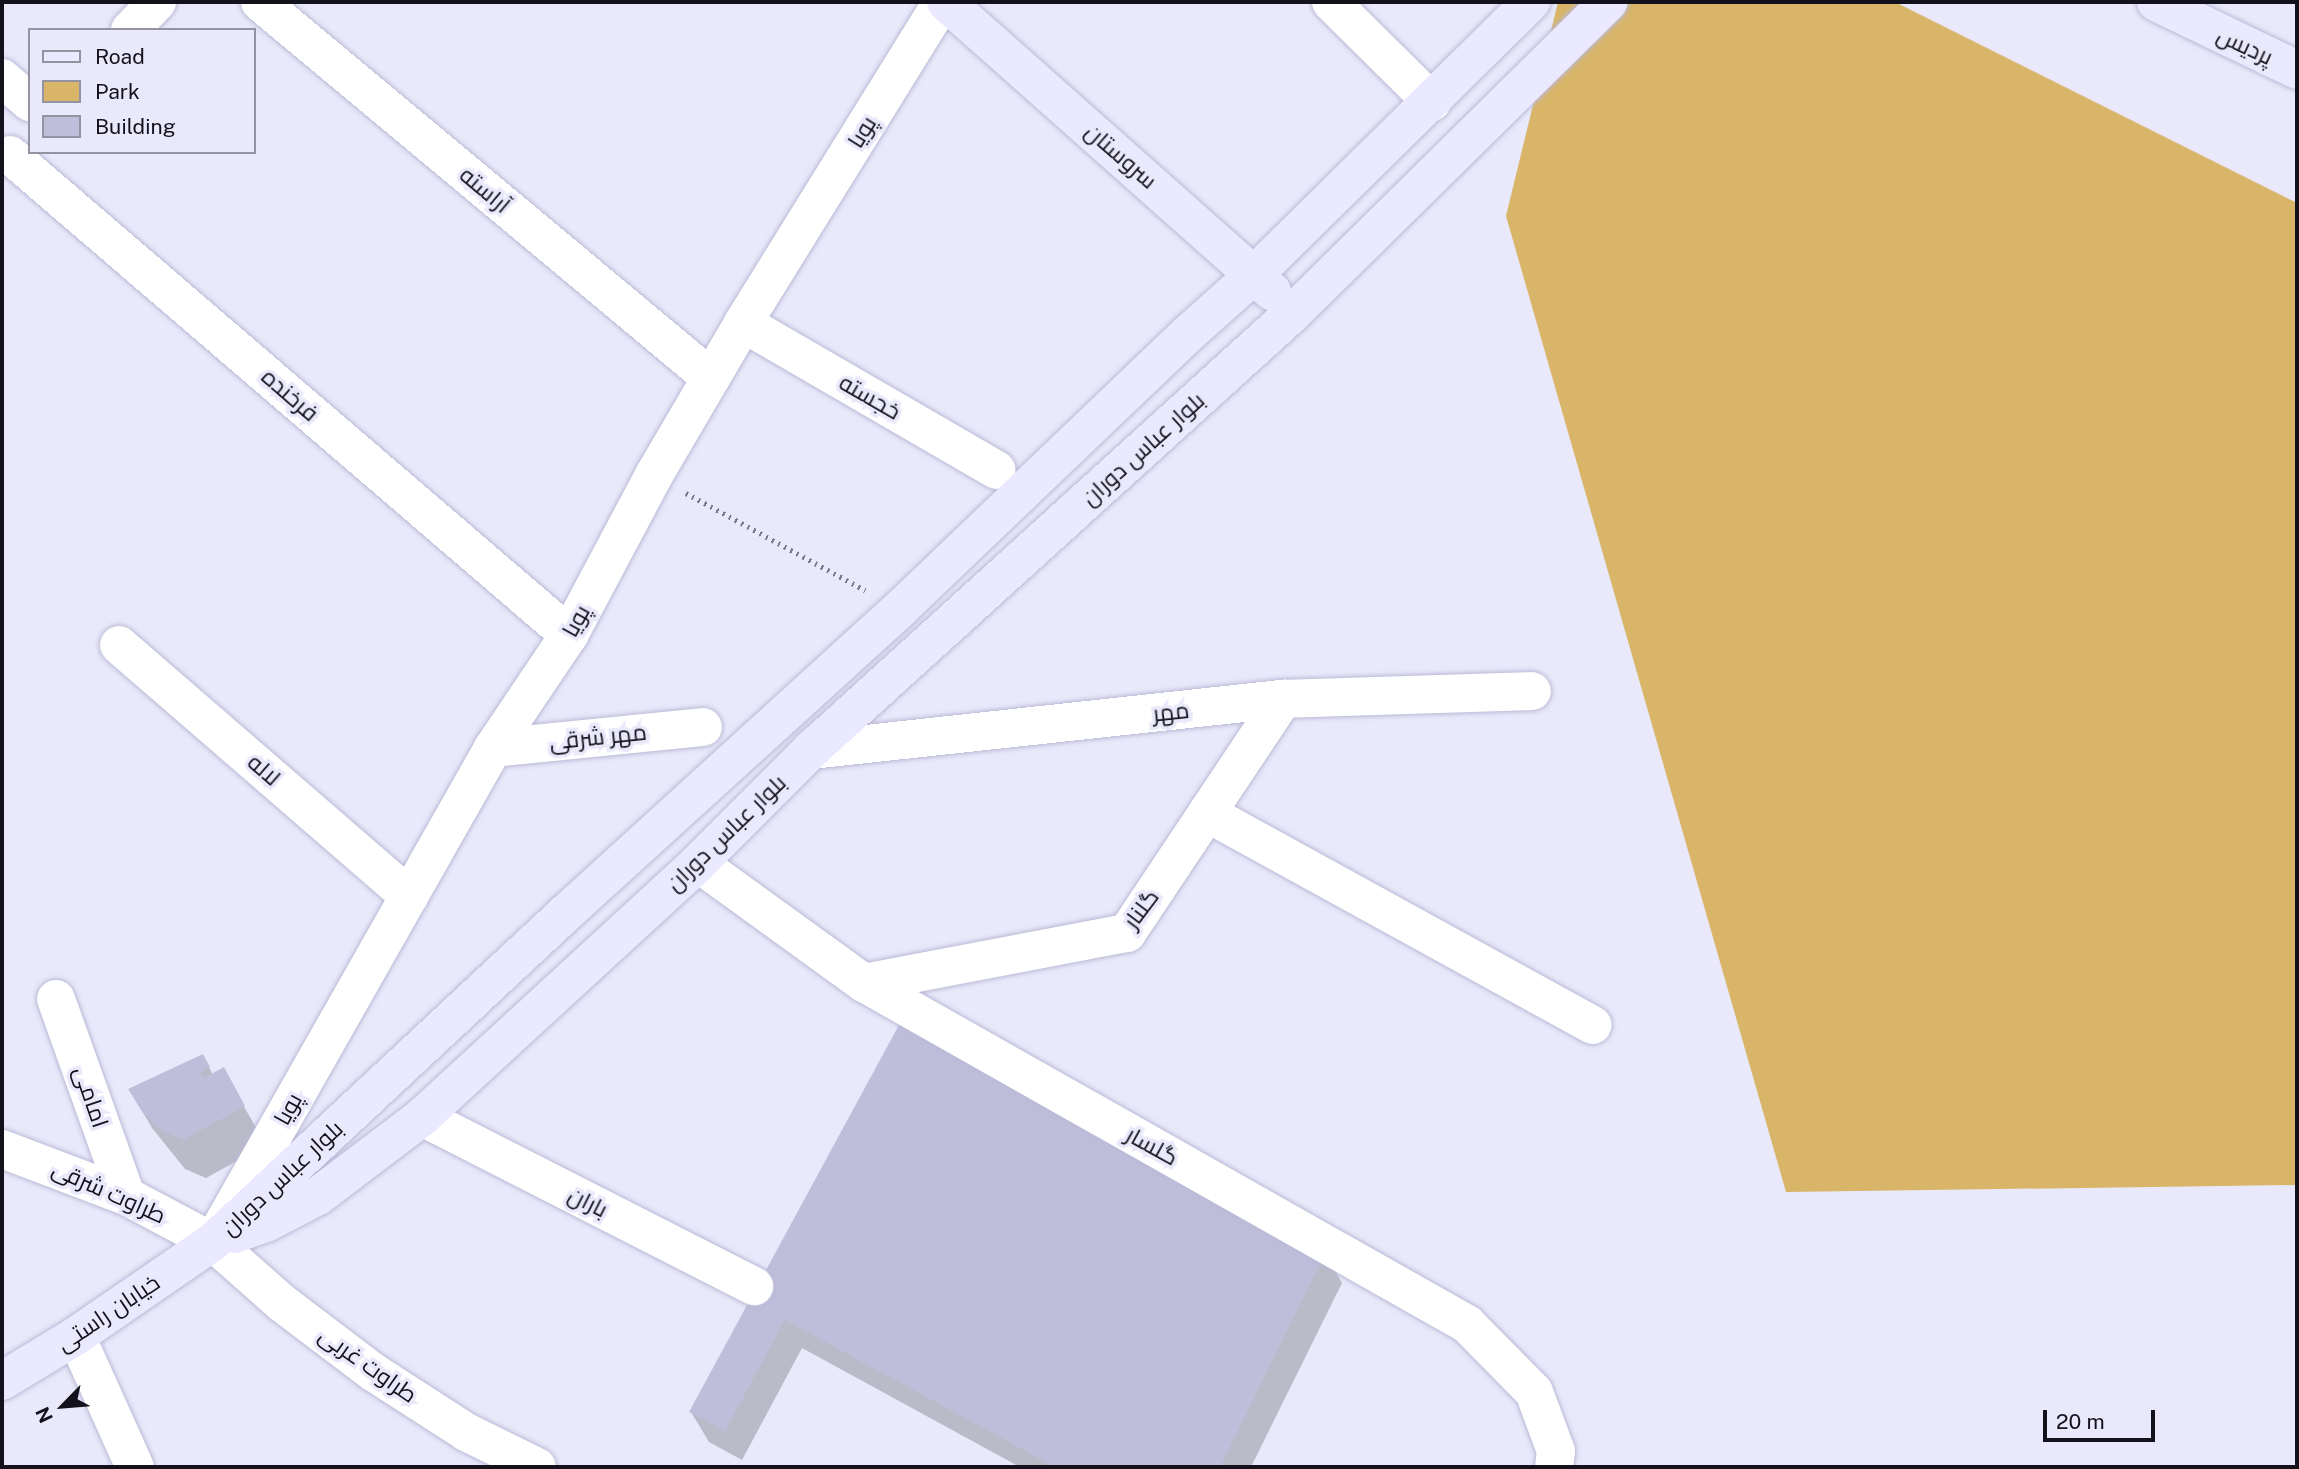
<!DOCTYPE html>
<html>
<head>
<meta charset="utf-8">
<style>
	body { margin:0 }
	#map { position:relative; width:2299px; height:1469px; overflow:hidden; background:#e9e9fb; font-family:"Public Sans",Cairo,sans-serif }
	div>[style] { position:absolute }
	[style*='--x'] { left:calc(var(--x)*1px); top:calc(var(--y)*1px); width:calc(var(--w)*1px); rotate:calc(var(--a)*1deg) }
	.green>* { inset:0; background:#d8b569 }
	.shadow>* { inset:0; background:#0003 }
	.building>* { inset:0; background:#bebedb }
	.path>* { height:4.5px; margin-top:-2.25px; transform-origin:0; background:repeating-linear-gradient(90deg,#797987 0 2px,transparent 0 7px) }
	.roads { filter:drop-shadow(0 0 2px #bab9d6) drop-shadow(0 0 2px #bab9d6) }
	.street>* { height:38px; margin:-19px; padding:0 19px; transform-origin:19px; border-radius:19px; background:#fff }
	.secondary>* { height:38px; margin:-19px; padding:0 19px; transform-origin:19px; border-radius:19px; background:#eae9ff }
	span { translate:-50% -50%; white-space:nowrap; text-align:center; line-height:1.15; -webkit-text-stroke:7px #e9e9fb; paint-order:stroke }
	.street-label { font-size:23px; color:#12111c }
	.frame { position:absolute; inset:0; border:4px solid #12111c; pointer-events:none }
	.legend { position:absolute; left:28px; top:28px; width:228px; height:126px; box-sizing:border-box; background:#e9e9fb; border:2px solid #9393a2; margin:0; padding:9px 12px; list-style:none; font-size:21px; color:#12111c }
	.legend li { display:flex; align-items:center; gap:14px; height:35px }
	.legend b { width:35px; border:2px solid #9393a2 }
	.north { position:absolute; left:28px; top:1371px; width:70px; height:70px; -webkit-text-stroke:5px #e9e9fb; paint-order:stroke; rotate:245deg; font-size:19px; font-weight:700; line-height:28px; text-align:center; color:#12111c }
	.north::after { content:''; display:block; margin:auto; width:24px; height:32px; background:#12111c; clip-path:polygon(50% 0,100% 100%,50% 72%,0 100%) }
	.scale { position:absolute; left:2043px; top:1410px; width:112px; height:32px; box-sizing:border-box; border:4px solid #12111c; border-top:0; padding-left:9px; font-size:21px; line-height:24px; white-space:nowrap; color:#12111c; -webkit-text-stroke:5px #e9e9fb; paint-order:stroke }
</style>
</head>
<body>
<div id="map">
	<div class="green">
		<div style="clip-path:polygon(1558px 2px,1895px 2px,2297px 203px,2297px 1185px,1786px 1192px,1506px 216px)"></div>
	</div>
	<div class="shadow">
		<div style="clip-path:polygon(906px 1015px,1325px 1253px,1342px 1283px,1251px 1467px,1020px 1467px,802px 1348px,742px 1460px,709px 1442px,691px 1412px)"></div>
		<div style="clip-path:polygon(203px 1056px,213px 1075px,223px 1070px,266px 1145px,206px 1178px,185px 1169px,152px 1128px,130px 1090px)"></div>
	</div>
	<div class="building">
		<div style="clip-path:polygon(906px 1012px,1326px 1252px,1220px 1467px,1055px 1467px,785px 1320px,725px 1431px,689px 1412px)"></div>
		<div style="clip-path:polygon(203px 1054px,210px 1067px,200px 1073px,204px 1078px,224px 1067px,245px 1106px,183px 1140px,161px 1130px,143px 1113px,128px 1089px)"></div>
	</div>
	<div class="path">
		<div style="--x:686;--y:493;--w:204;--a:28.5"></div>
	</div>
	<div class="roads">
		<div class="street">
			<div style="--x:260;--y:2;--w:587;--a:39.82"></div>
			<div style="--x:1331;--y:2;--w:142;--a:44.7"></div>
			<div style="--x:130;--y:30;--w:39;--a:-46"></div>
			<div style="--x:2;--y:78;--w:37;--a:41"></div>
			<div style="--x:10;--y:155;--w:737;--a:40.65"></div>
			<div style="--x:743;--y:323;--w:293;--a:30.1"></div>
			<div style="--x:119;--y:645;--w:384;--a:40.9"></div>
			<div style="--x:493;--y:748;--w:211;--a:-5.7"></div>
			<div style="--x:811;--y:750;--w:475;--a:-6.2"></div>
			<div style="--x:1283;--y:699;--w:249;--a:-1.8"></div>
			<div style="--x:1207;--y:813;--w:440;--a:28.8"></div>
			<div style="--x:698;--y:863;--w:205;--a:35.9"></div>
			<div style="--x:864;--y:983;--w:693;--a:29.49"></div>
			<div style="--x:1467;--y:1324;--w:95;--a:45.4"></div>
			<div style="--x:1534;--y:1392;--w:63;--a:69.6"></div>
			<div style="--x:1556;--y:1451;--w:16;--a:97"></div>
			<div style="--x:864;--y:983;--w:268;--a:-10.8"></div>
			<div style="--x:1127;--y:933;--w:281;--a:-56.3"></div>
			<div style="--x:56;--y:999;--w:209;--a:70.4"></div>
			<div style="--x:422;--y:1117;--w:373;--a:27"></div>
			<div style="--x:2;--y:1149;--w:133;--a:20.8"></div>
			<div style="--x:126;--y:1196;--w:98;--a:27.9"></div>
			<div style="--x:213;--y:1242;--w:92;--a:41.5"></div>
			<div style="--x:282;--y:1303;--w:114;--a:37.2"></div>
			<div style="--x:373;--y:1372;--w:111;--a:32.8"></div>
			<div style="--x:466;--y:1432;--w:79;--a:26.2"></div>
			<div style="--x:219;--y:1231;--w:555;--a:-60.43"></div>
			<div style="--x:493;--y:748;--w:136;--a:-56.1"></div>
			<div style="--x:569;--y:635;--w:181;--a:-62"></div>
			<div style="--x:654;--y:475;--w:176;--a:-59.6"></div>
			<div style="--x:743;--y:323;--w:378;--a:-58.2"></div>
			<div style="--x:76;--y:1336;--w:144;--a:65.8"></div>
		</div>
		<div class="secondary">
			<div style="--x:946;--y:2;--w:436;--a:41.6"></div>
			<div style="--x:2156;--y:2;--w:157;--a:25.7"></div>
			<div style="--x:235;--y:1234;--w:35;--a:-20"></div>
			<div style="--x:268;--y:1222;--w:56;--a:-27.5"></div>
			<div style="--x:318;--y:1196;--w:131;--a:-37.2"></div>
			<div style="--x:422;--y:1117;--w:375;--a:-42.6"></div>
			<div style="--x:698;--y:863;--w:160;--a:-45"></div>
			<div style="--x:811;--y:750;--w:651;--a:-42.2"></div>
			<div style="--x:1293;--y:313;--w:443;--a:-44.6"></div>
			<div style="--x:2;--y:1381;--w:87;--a:-31.3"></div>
			<div style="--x:76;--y:1336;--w:166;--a:-34.5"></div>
			<div style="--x:213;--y:1242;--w:484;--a:-43"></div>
			<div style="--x:567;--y:912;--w:450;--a:-42.3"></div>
			<div style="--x:900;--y:609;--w:400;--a:-43.7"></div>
			<div style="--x:1189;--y:333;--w:89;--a:-41.8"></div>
			<div style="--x:1255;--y:274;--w:388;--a:-44.6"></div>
		</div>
	</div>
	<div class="street-label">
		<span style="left:2245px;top:46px;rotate:25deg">پردیس</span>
		<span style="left:862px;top:132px;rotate:-58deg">پویا</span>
		<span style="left:1121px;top:156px;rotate:41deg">سروستان</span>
		<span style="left:485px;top:190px;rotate:40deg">آراسته</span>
		<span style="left:290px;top:395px;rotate:41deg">فرخنده</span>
		<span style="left:870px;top:397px;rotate:30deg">خجسته</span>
		<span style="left:1143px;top:449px;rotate:-42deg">بلوار عباس دوران</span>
		<span style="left:576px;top:621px;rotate:-61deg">پویا</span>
		<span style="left:1171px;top:712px;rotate:-6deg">مهر</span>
		<span style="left:598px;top:737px;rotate:-6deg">مهر شرقی</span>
		<span style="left:264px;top:770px;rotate:41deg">لاله</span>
		<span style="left:726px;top:833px;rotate:-44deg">بلوار عباس دوران</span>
		<span style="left:1141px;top:909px;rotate:-53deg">گلنار</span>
		<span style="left:91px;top:1097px;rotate:71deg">امامی</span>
		<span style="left:288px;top:1109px;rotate:-61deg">پویا</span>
		<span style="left:1152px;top:1146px;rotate:29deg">گلسار</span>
		<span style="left:282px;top:1178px;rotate:-43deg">بلوار عباس دوران</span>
		<span style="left:109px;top:1192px;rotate:24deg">طراوت شرقی</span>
		<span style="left:588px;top:1202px;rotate:27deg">باران</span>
		<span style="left:108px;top:1313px;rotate:-34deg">خیابان راستی</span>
		<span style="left:368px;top:1365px;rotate:35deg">طراوت غربی</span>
	</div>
	<div class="frame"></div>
	<ul class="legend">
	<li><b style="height:9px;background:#eae9ff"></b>Road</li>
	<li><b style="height:19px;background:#d8b569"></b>Park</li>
	<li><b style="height:19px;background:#bebedb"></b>Building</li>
	</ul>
	<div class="north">N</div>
	<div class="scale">20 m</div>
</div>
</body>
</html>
